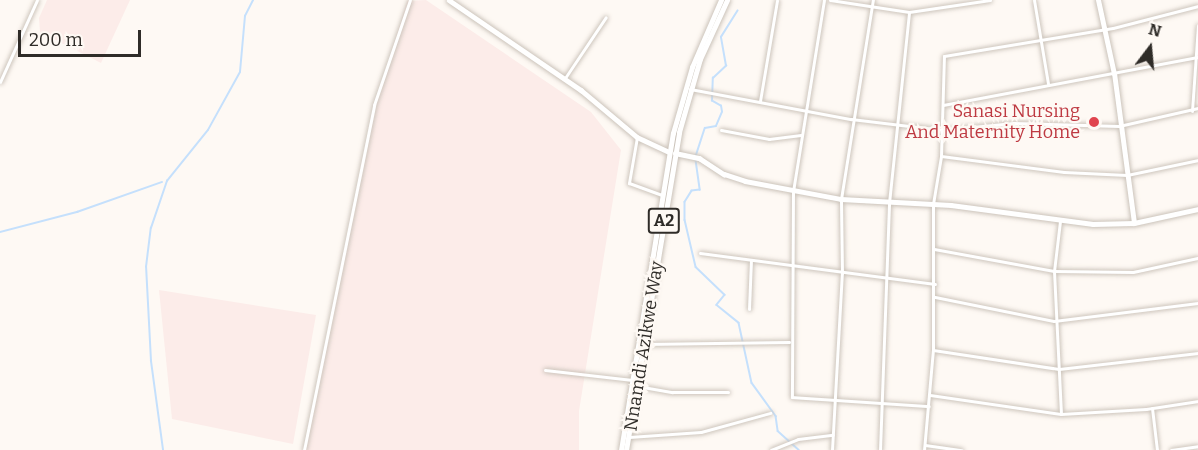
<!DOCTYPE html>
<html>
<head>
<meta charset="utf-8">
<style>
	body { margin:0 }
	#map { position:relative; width:1198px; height:450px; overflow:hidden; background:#fef9f4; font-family:Bitter,serif }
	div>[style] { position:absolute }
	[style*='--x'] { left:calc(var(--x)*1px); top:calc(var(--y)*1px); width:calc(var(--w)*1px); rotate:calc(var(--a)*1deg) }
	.industrial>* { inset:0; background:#fcece9 }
	.stream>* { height:1.5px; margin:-0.75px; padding:0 0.75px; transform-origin:0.75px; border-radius:0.75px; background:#c5e0fc }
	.roads { filter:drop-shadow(0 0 2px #cbc3ba) drop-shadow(0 0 2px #cbc3ba) }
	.minor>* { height:3px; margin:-1.5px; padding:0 1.5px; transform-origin:1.5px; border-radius:1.5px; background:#fff }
	.tertiary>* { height:4.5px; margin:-2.25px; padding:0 2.25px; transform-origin:2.25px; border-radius:2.25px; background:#fff }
	.trunk>* { height:5px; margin:-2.5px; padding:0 2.5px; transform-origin:2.5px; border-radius:2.5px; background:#fff }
	.dots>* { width:16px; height:16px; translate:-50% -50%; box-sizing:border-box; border:3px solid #fef9f4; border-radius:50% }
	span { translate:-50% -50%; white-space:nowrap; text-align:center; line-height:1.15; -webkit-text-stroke:4.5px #fef9f4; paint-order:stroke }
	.shield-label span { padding:2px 4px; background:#fef9f4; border:2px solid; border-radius:4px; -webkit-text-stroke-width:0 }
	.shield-label { font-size:16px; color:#2f2c28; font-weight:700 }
	.health-label { font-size:18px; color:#be3a42 }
	.right { translate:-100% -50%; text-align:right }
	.street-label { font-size:18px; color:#2f2c28 }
	.north { position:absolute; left:1120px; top:18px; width:60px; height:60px; -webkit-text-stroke:4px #fef9f4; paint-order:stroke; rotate:16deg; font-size:16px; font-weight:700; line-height:24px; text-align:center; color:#2f2c28 }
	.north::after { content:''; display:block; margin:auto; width:21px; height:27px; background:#2f2c28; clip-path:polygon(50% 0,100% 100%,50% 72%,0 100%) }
	.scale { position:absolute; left:18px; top:30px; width:123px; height:27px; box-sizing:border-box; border:3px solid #2f2c28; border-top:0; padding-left:8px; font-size:18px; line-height:21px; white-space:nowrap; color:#2f2c28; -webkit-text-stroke:4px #fef9f4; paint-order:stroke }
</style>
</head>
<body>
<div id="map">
	<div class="industrial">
		<div style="clip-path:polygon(47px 0,130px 0,101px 63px,40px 32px,39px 18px)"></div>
		<div style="clip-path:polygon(426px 0,591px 112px,621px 150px,579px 411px,579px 450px,304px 450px,374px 107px,407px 1px)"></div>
		<div style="clip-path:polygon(159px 290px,316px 315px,293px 444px,172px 419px)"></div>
	</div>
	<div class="stream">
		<div style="--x:696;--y:155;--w:28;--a:-72"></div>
		<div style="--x:705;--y:128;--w:11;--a:-10"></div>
		<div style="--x:716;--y:126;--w:15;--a:-67"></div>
		<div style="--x:722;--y:112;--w:6;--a:-99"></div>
		<div style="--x:721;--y:106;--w:10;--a:-151"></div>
		<div style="--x:712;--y:101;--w:23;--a:-88"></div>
		<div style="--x:713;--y:78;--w:18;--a:-43"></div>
		<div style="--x:726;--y:66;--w:29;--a:-100"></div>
		<div style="--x:721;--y:37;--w:31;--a:-58"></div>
		<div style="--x:696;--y:160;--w:30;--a:82"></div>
		<div style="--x:700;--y:190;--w:8;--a:173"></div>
		<div style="--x:692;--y:191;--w:13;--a:122"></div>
		<div style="--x:685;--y:202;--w:18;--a:90"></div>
		<div style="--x:685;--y:220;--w:48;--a:76.8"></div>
		<div style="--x:696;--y:267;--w:40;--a:44"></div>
		<div style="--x:725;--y:295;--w:13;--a:129"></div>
		<div style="--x:717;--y:305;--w:28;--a:39"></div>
		<div style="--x:739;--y:323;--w:61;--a:77.8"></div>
		<div style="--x:752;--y:383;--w:41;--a:54"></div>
		<div style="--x:776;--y:416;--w:15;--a:82"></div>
		<div style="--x:778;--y:431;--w:28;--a:42"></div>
		<div style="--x:0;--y:232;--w:80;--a:-14.6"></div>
		<div style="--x:77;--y:212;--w:90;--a:-19.4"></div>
		<div style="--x:163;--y:450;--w:90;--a:-97.7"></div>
		<div style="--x:151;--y:361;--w:94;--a:-93"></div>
		<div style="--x:146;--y:267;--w:39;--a:-83"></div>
		<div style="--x:151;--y:228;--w:50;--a:-71.2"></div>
		<div style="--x:167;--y:181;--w:65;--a:-51.2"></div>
		<div style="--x:208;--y:130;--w:66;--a:-61.1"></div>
		<div style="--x:240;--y:72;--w:56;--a:-84.9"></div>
		<div style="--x:245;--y:16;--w:18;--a:-63"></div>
	</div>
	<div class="roads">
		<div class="minor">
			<div style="--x:824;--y:0;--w:193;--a:99.2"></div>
			<div style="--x:793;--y:191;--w:206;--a:90.3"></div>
			<div style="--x:792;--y:397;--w:137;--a:3.8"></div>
			<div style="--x:830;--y:0;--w:80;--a:8.6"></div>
			<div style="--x:909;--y:12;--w:82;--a:-8.4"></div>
			<div style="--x:1034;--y:0;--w:85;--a:80.5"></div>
			<div style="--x:565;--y:78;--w:73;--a:-56.1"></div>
			<div style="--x:0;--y:82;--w:90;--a:-65.7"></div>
			<div style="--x:690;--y:89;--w:164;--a:10.6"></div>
			<div style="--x:851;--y:119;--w:92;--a:6.9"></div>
			<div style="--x:942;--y:130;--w:72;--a:-5.6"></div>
			<div style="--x:1014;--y:123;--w:105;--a:1.6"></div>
			<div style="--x:1119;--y:126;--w:81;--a:-12.8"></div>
			<div style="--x:760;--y:101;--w:102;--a:-80.4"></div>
			<div style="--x:943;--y:105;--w:259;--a:-10.7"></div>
			<div style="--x:1192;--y:111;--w:86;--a:-86"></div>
			<div style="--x:721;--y:130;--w:49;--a:10.6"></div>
			<div style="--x:769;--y:139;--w:32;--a:-7"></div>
			<div style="--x:637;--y:137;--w:47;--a:99.9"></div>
			<div style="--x:629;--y:183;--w:35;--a:20"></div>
			<div style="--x:941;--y:156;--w:124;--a:7.4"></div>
			<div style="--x:1064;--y:172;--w:63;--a:2.7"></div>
			<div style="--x:1127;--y:175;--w:73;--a:-11.9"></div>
			<div style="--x:1060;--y:221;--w:50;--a:96.8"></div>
			<div style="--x:1054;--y:271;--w:143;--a:87.2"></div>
			<div style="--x:934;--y:249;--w:122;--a:10.4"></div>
			<div style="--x:1054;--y:271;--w:79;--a:0.7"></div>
			<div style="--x:1133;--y:272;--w:66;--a:-12.2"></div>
			<div style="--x:700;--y:253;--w:237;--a:7.5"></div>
			<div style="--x:935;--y:297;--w:121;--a:11.4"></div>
			<div style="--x:1054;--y:321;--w:145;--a:-7.1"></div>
			<div style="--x:749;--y:309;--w:49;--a:-87.7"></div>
			<div style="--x:644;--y:344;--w:145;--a:-0.8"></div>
			<div style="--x:933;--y:350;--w:127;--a:8.6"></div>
			<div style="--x:1059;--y:369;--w:140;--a:-6.6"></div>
			<div style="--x:545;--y:370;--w:88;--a:6.6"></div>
			<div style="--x:637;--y:386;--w:36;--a:10"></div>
			<div style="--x:672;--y:392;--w:56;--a:0"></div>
			<div style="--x:930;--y:395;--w:132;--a:8.3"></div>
			<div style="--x:1061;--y:414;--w:85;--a:-3.4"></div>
			<div style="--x:1146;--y:409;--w:53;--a:-8.7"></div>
			<div style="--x:1152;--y:408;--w:42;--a:83.2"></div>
			<div style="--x:629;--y:437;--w:72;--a:-4"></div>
			<div style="--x:701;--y:432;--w:72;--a:-15.4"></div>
			<div style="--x:925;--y:445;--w:37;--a:8"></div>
			<div style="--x:304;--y:450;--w:352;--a:-78.5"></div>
			<div style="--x:374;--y:105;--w:111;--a:-71.1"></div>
			<div style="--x:771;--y:450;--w:29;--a:-22"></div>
			<div style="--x:798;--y:439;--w:35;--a:-7"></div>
			<div style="--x:832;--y:450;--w:177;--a:-86.8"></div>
			<div style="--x:842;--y:273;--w:74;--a:-90.8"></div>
			<div style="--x:841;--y:199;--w:202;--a:-80.9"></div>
			<div style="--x:880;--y:450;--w:247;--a:-87.9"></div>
			<div style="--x:889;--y:203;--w:192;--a:-84"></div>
			<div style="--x:924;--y:450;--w:100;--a:-84.9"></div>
			<div style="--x:933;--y:350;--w:146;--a:-90"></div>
			<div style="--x:933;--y:204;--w:49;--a:-80.5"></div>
			<div style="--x:941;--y:156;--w:100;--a:-88.3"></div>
			<div style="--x:944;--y:56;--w:171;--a:-9.4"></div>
			<div style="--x:1113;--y:28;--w:88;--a:-14.5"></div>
			<div style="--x:1171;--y:450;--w:27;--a:-8"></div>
		</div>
		<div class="tertiary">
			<div style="--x:449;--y:0;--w:160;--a:34.3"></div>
			<div style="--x:581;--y:90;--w:73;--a:40"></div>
			<div style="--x:637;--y:137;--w:35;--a:25"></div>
			<div style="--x:675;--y:153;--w:25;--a:12"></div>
			<div style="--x:699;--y:158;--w:30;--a:33"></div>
			<div style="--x:724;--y:174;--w:22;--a:18"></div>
			<div style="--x:745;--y:181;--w:98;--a:10.6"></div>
			<div style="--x:841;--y:199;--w:110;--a:3.1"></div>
			<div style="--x:951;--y:205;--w:143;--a:7.6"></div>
			<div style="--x:1093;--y:224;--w:41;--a:-1.4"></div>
			<div style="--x:1134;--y:223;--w:150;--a:-97.6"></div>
			<div style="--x:1114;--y:74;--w:76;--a:-102.2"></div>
			<div style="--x:1134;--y:223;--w:66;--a:-12.3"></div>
		</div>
		<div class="trunk">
			<div style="--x:621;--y:450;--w:321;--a:-80.7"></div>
			<div style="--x:673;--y:133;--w:69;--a:-73.9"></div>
			<div style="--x:692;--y:67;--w:73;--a:-66.6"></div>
			<div style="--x:626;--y:450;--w:322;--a:-80.5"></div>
			<div style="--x:679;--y:132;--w:76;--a:-74"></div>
			<div style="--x:700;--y:59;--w:65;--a:-65.4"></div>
		</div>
	</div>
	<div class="dots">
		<div style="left:1094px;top:122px;background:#e0444e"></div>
	</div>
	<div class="shield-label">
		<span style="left:664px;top:221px">A2</span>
	</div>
	<div class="health-label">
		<span class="right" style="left:1080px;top:122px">Sanasi Nursing<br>And Maternity Home</span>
	</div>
	<div class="street-label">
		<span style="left:644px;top:346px;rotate:-81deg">Nnamdi Azikwe Way</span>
	</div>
	<div class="north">N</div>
	<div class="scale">200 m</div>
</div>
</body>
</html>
